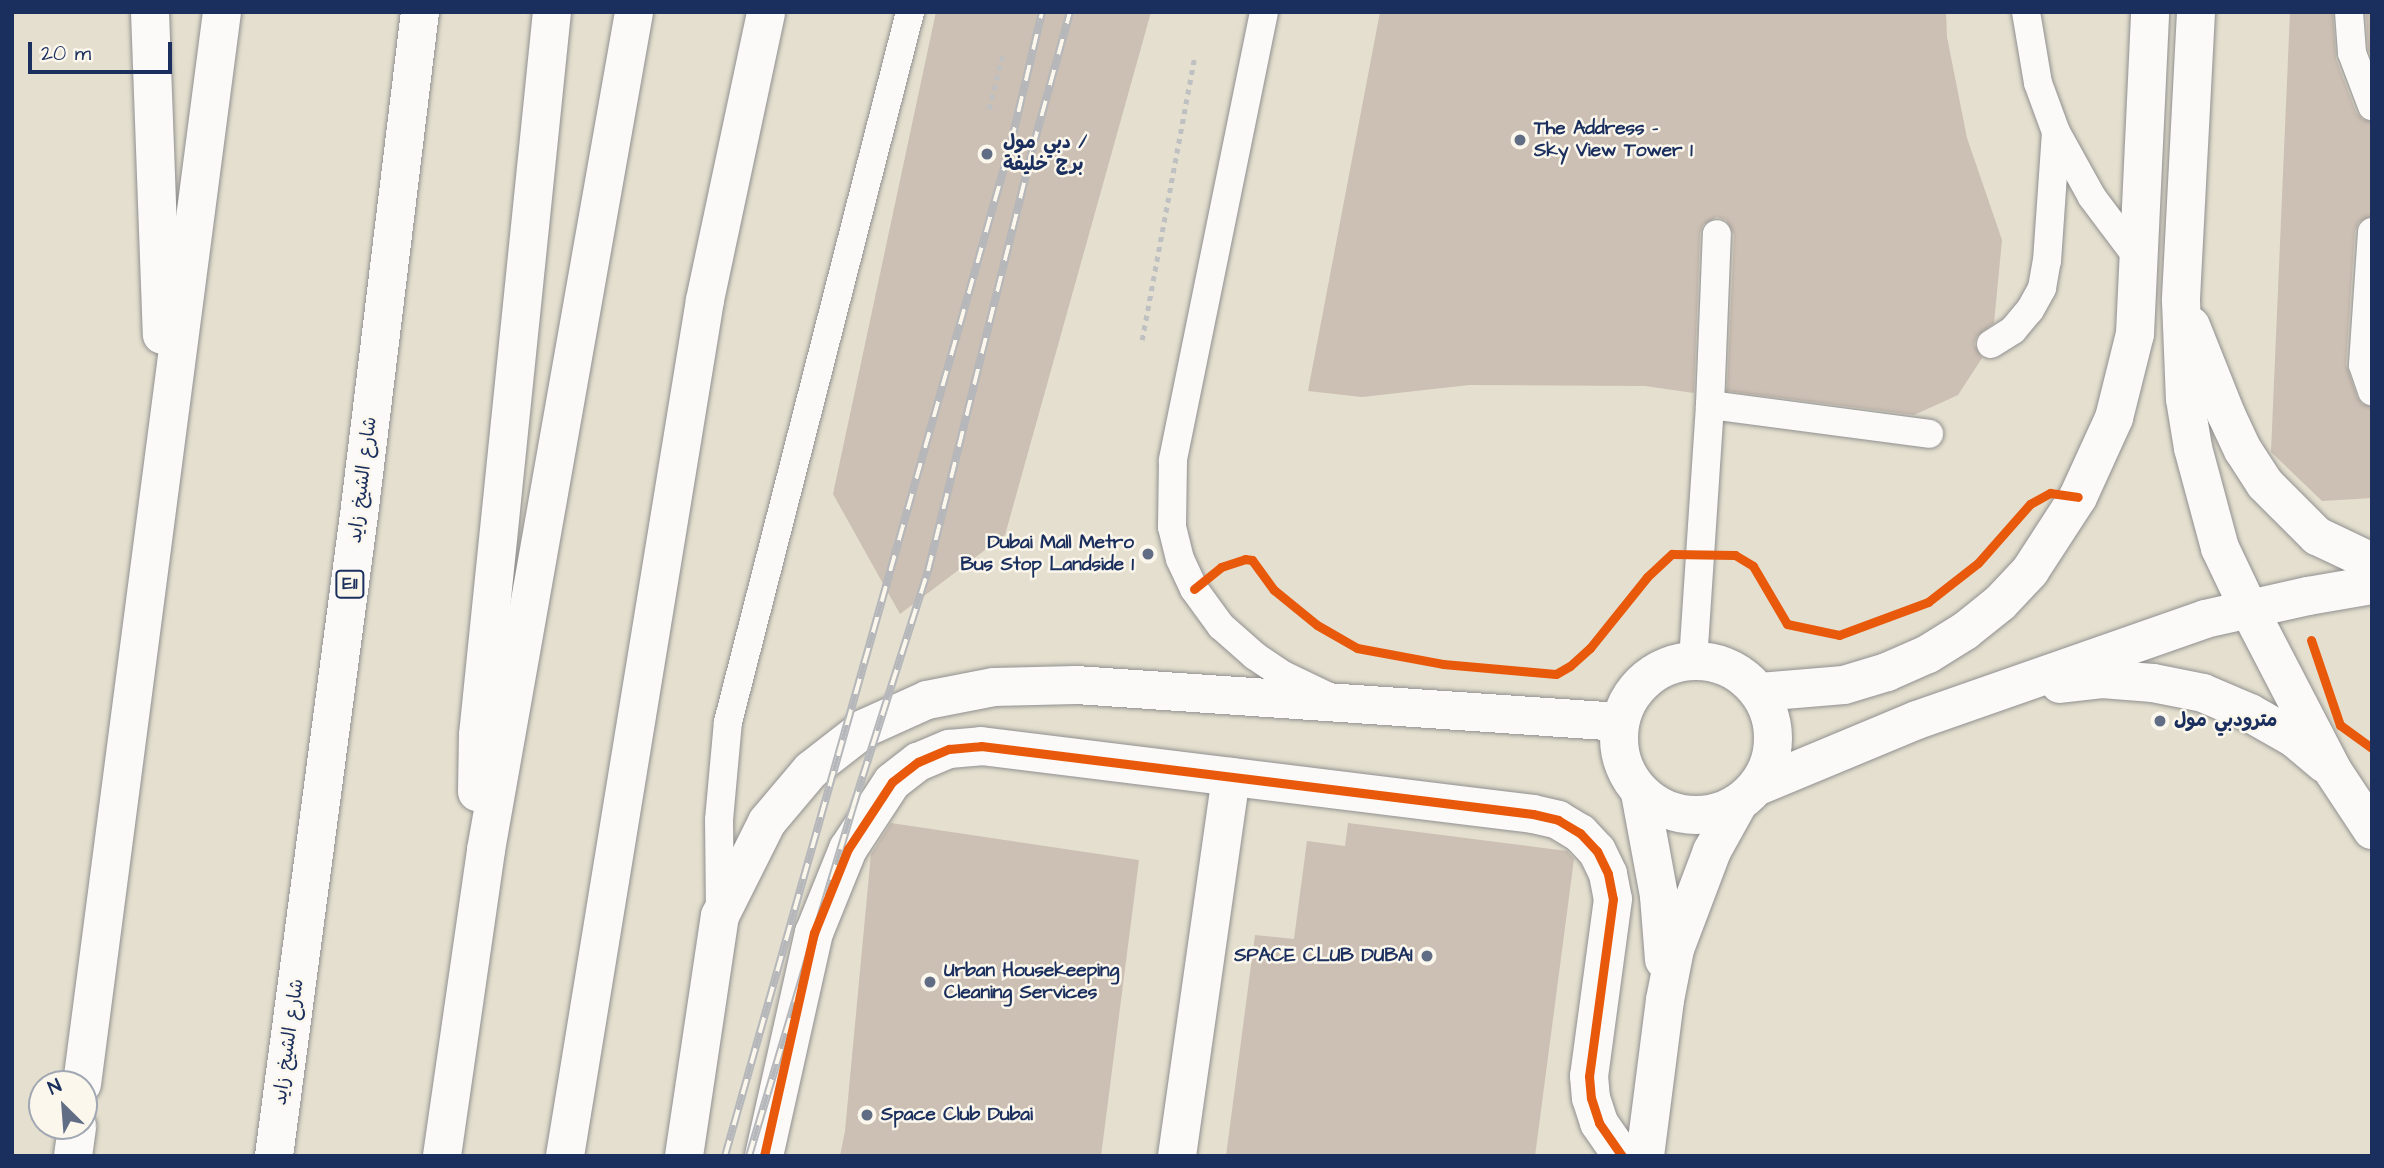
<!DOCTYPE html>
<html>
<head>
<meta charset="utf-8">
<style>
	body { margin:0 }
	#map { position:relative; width:2384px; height:1168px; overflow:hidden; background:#e4dfce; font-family:"Architects Daughter","Playpen Sans Arabic",sans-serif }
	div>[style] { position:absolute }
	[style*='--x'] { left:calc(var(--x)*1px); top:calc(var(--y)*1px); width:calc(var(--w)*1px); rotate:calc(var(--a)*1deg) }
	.building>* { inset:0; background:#ccbfb3 }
	.path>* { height:4.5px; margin-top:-2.25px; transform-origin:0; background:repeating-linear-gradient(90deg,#bfc0c1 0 5px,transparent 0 10px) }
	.roads { filter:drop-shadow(0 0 2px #909090) drop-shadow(0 0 2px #909090) }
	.service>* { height:28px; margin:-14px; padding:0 14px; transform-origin:14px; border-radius:14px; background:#fbfaf8 }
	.minor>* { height:38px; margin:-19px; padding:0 19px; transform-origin:19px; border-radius:19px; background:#fbfaf8 }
	.minor>.ring { margin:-19px; padding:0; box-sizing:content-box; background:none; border:38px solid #fbfaf8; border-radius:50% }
	.motorway>* { height:38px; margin:-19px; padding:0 19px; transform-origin:19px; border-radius:19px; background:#fbfaf8 }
	.rail>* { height:8px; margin-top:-4px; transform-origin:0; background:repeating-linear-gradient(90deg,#fbf7ec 0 16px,#b5b7ba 0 32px); box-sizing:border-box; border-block:2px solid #b5b7ba }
	.cycleway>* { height:9px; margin:-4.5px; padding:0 4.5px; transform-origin:4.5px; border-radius:4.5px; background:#e8590c }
	.dots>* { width:19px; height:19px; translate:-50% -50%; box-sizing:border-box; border:4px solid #fbf7ec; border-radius:50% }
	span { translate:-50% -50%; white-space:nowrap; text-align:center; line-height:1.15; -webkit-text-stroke:5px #fbf7ec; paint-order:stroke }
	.shield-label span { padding:2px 5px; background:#fbf7ec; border:2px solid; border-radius:5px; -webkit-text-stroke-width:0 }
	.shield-label { font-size:18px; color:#1b2f5e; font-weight:700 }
	.poi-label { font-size:19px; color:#1b2f5e; font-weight:700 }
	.left { translate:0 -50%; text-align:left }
	.right { translate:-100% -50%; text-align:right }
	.street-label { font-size:19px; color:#1b2f5e }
	.frame { position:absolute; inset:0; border:14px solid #1b2f5e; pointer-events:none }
	.north { position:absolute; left:28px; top:1070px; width:70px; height:70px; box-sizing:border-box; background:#fbf7ec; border:2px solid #a1a7b3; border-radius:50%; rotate:335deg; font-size:19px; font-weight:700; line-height:28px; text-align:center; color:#1b2f5e }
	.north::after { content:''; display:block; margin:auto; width:24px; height:32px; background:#616d85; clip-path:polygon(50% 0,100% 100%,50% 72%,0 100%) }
	.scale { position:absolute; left:28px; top:42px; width:144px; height:32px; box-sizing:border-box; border:4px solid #1b2f5e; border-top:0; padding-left:9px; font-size:21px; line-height:24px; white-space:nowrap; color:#1b2f5e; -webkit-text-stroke:5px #fbf7ec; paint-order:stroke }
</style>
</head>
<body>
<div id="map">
	<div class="building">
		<div style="clip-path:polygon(936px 12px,1151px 12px,1005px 535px,900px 614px,833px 494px)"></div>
		<div style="clip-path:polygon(1380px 12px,1946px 12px,1947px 37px,1967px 138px,2002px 240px,1994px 323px,1977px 336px,1974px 344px,1982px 358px,1958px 395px,1914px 415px,1727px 391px,1734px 235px,1726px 220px,1717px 217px,1703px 225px,1700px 233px,1694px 393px,1645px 386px,1469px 385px,1362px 397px,1308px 391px)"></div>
		<div style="clip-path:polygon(2290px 12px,2333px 12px,2336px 59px,2356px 112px,2362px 119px,2372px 122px,2372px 216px,2359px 222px,2355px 231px,2346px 364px,2357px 397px,2362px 404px,2372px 407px,2372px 498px,2322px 501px,2271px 452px)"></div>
		<div style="clip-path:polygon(2366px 12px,2372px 12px,2372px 58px,2368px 49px)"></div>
		<div style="clip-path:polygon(891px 823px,1139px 860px,1101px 1156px,840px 1156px,845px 1131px,871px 854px)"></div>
		<div style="clip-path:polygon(1348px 823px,1567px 851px,1574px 859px,1535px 1156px,1226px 1156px,1255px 935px,1294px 939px,1307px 841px,1345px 846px)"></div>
	</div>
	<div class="path">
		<div style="--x:989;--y:109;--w:54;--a:-76"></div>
		<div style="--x:1142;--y:340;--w:285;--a:-79.5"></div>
	</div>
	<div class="roads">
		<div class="service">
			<div style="--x:1264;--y:12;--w:458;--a:101.5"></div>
			<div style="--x:1173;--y:461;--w:66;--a:90.9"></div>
			<div style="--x:1172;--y:527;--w:33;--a:76"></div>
			<div style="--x:1180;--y:559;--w:33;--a:65"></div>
			<div style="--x:1194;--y:589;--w:46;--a:53.9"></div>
			<div style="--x:1221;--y:626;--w:45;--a:41.4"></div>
			<div style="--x:1255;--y:656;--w:34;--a:34"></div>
			<div style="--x:1283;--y:675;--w:49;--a:25.5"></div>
			<div style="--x:2026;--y:12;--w:72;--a:80.4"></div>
			<div style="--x:2038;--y:83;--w:52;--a:69.8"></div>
			<div style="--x:2056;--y:132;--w:74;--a:61"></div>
			<div style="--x:2092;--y:197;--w:80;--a:53.1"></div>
			<div style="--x:2349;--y:12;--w:41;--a:85.8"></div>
			<div style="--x:2352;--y:53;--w:57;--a:69.3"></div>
			<div style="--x:2372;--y:232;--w:133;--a:93.9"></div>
			<div style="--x:2363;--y:365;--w:28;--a:71"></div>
			<div style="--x:1991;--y:344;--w:26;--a:-32"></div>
			<div style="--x:2013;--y:330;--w:26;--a:-50"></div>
			<div style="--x:2030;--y:310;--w:25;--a:-61"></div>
			<div style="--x:2042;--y:288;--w:27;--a:-80"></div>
			<div style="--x:2047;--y:261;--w:129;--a:-86"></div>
			<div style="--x:1710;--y:405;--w:221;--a:7.5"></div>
			<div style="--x:1693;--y:661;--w:257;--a:-86.2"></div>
			<div style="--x:1710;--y:405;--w:171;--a:-87.7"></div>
			<div style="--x:720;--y:913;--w:93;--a:-90.6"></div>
			<div style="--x:719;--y:820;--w:98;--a:-84.8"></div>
			<div style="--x:728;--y:722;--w:733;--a:-75.62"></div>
		</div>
		<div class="minor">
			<div style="--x:2196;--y:12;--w:289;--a:93"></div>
			<div style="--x:2181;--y:301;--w:98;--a:87.7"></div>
			<div style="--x:2185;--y:399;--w:50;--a:80.7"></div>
			<div style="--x:2193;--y:448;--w:104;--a:74.9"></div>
			<div style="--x:2220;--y:548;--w:68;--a:64.6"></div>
			<div style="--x:2249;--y:609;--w:182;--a:62.6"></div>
			<div style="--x:2333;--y:771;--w:71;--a:56.5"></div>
			<div style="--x:2191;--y:326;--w:95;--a:68.3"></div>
			<div style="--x:2226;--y:414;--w:40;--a:65"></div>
			<div style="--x:2243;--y:450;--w:40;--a:57.1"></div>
			<div style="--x:2265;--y:484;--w:74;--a:45"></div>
			<div style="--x:2317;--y:536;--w:61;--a:25.3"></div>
			<div class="ring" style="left:1619px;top:661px;width:116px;height:116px"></div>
			<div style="--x:2060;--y:684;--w:42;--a:-6.8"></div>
			<div style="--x:2102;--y:679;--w:51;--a:4.5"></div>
			<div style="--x:2153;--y:683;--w:51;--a:11.3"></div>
			<div style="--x:2203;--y:693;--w:51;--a:23.1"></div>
			<div style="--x:2250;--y:713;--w:51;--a:29.6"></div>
			<div style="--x:2294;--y:738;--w:40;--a:40"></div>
			<div style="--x:1760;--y:692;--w:84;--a:-4.8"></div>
			<div style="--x:1844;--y:685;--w:45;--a:-16.8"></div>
			<div style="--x:1887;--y:672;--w:45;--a:-23.7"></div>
			<div style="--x:1928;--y:654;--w:44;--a:-31.9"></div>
			<div style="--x:1965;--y:631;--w:45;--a:-38.7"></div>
			<div style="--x:2000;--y:603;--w:44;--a:-46.8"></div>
			<div style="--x:2030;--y:571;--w:88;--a:-57"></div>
			<div style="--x:2078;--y:497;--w:87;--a:-65.5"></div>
			<div style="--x:2114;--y:418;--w:87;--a:-76"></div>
			<div style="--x:2135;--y:334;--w:322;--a:-87.3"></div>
			<div style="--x:1756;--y:787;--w:174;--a:-22.6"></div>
			<div style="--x:1917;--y:720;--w:305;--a:-19.3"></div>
			<div style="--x:2205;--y:619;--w:106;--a:-12.6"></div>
			<div style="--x:2308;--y:596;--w:65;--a:-9.8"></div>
			<div style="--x:1640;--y:793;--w:105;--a:79.5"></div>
			<div style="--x:1659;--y:896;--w:64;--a:85.5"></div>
			<div style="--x:684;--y:1156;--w:243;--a:-81.5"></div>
			<div style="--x:720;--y:916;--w:105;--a:-63.4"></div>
			<div style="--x:767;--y:822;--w:68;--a:-49.8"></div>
			<div style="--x:811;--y:770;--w:68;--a:-37.9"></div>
			<div style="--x:865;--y:728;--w:68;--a:-24.3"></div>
			<div style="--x:927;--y:700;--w:68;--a:-11"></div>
			<div style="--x:994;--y:687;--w:82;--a:-1.4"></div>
			<div style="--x:1076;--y:685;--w:545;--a:3.89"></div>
			<div style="--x:764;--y:1156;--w:229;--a:-77.4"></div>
			<div style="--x:814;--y:933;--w:91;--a:-68"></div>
			<div style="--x:848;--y:849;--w:80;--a:-56.7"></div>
			<div style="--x:892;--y:782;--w:33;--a:-38"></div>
			<div style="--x:918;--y:762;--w:34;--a:-23"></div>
			<div style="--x:949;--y:749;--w:32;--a:-5"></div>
			<div style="--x:981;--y:746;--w:556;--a:7.02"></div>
			<div style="--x:1533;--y:814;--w:26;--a:13"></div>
			<div style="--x:1558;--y:820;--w:26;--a:31"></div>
			<div style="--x:1580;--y:833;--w:25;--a:47"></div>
			<div style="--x:1597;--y:851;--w:25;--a:64"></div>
			<div style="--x:1608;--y:874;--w:25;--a:79"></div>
			<div style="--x:1613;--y:899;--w:179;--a:97.7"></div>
			<div style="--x:1589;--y:1076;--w:22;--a:85"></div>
			<div style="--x:1591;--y:1098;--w:26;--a:72"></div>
			<div style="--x:1599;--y:1123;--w:40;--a:55.1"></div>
			<div style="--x:1177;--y:1156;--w:383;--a:-81.9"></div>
			<div style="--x:1645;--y:1156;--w:157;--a:-82.7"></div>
			<div style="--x:1665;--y:1000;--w:52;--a:-78.9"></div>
			<div style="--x:1675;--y:949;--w:105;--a:-69.3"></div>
			<div style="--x:1712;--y:851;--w:54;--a:-61"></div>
		</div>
		<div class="motorway">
			<div style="--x:150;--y:12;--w:323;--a:87.9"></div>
			<div style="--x:477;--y:792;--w:57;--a:-89"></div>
			<div style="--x:478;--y:735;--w:727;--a:-84.16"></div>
			<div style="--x:82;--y:1084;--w:1081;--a:-82.56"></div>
			<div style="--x:73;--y:1156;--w:30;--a:-82"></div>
			<div style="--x:274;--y:1156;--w:647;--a:-82.45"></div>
			<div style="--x:359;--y:515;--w:507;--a:-83.09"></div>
			<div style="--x:442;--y:1156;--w:309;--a:-81.8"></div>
			<div style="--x:486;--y:850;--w:851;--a:-79.98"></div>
			<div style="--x:565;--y:1156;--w:867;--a:-80.71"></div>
			<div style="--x:705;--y:300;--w:294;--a:-78"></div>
		</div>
	</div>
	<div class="rail">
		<div style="--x:725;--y:1156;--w:1053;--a:-74.23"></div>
		<div style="--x:1011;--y:143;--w:135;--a:-76.7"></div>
		<div style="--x:749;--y:1156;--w:364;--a:-73.4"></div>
		<div style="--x:853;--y:807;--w:248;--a:-72.4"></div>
		<div style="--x:928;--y:571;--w:437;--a:-76.1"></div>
		<div style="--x:1033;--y:147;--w:140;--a:-74.7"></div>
	</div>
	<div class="cycleway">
		<div style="--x:1194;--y:589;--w:35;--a:-39"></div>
		<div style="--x:1221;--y:567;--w:25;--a:-18"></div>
		<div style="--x:1245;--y:559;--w:7;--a:8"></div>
		<div style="--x:1252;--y:560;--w:37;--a:54"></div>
		<div style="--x:1274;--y:590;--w:55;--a:39.1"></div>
		<div style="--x:1317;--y:625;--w:46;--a:29.9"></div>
		<div style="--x:1357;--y:648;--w:87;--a:10.5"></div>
		<div style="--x:1443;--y:664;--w:113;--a:5.1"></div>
		<div style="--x:1556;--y:674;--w:16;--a:-30"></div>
		<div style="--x:1570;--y:666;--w:27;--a:-42"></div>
		<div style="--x:1590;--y:648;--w:91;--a:-51.2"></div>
		<div style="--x:1647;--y:577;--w:34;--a:-43"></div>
		<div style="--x:1672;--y:554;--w:63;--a:0.9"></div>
		<div style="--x:1735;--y:555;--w:21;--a:31"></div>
		<div style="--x:1753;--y:566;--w:67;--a:59.6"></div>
		<div style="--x:1787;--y:624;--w:53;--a:11.9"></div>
		<div style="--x:1839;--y:635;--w:95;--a:-20.3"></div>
		<div style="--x:1928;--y:602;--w:63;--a:-38"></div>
		<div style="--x:1978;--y:563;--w:79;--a:-48.6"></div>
		<div style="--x:2030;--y:504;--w:23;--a:-29"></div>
		<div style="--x:2050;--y:493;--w:28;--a:8"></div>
		<div style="--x:2311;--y:640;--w:90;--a:71.2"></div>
		<div style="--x:2340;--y:725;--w:39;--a:36"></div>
		<div style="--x:764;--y:1156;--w:229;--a:-77.4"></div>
		<div style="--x:814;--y:933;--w:91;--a:-68"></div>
		<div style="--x:848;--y:849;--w:80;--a:-56.7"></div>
		<div style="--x:892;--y:782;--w:33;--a:-38"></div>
		<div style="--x:918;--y:762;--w:34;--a:-23"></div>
		<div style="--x:949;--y:749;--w:32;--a:-5"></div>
		<div style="--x:981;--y:746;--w:556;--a:7.02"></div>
		<div style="--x:1533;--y:814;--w:26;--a:13"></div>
		<div style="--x:1558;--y:820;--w:26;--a:31"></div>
		<div style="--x:1580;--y:833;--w:25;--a:47"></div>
		<div style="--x:1597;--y:851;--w:25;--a:64"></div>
		<div style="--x:1608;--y:874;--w:25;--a:79"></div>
		<div style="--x:1613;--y:899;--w:179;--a:97.7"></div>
		<div style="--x:1589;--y:1076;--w:22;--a:85"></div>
		<div style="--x:1591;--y:1098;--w:26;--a:72"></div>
		<div style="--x:1599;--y:1123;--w:40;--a:55.1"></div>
	</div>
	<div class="dots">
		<div style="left:1520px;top:140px;background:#616d85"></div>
		<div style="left:987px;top:154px;background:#616d85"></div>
		<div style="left:1148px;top:554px;background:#616d85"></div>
		<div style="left:2160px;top:721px;background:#616d85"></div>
		<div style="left:1427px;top:956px;background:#616d85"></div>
		<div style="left:930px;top:982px;background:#616d85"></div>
		<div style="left:867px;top:1115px;background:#616d85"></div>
	</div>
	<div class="shield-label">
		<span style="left:350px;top:584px">E11</span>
	</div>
	<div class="poi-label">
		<span class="left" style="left:1534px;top:140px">The Address -<br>Sky View Tower 1</span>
		<span class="left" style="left:1003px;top:154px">دبي مول /<br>برج خليفة</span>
		<span class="right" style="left:1134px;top:554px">Dubai Mall Metro<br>Bus Stop Landside 1</span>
		<span class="left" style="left:2174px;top:721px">مترودبي مول</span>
		<span class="right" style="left:1413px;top:956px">SPACE CLUB DUBAI</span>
		<span class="left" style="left:944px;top:982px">Urban Housekeeping<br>Cleaning Services</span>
		<span class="left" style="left:881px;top:1115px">Space Club Dubai</span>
	</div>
	<div class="street-label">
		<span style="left:363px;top:480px;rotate:-83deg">شارع الشيخ زايد</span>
		<span style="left:289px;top:1042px;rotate:-82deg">شارع الشيخ زايد</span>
	</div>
	<div class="frame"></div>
	<div class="north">N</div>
	<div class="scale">20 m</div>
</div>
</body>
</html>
